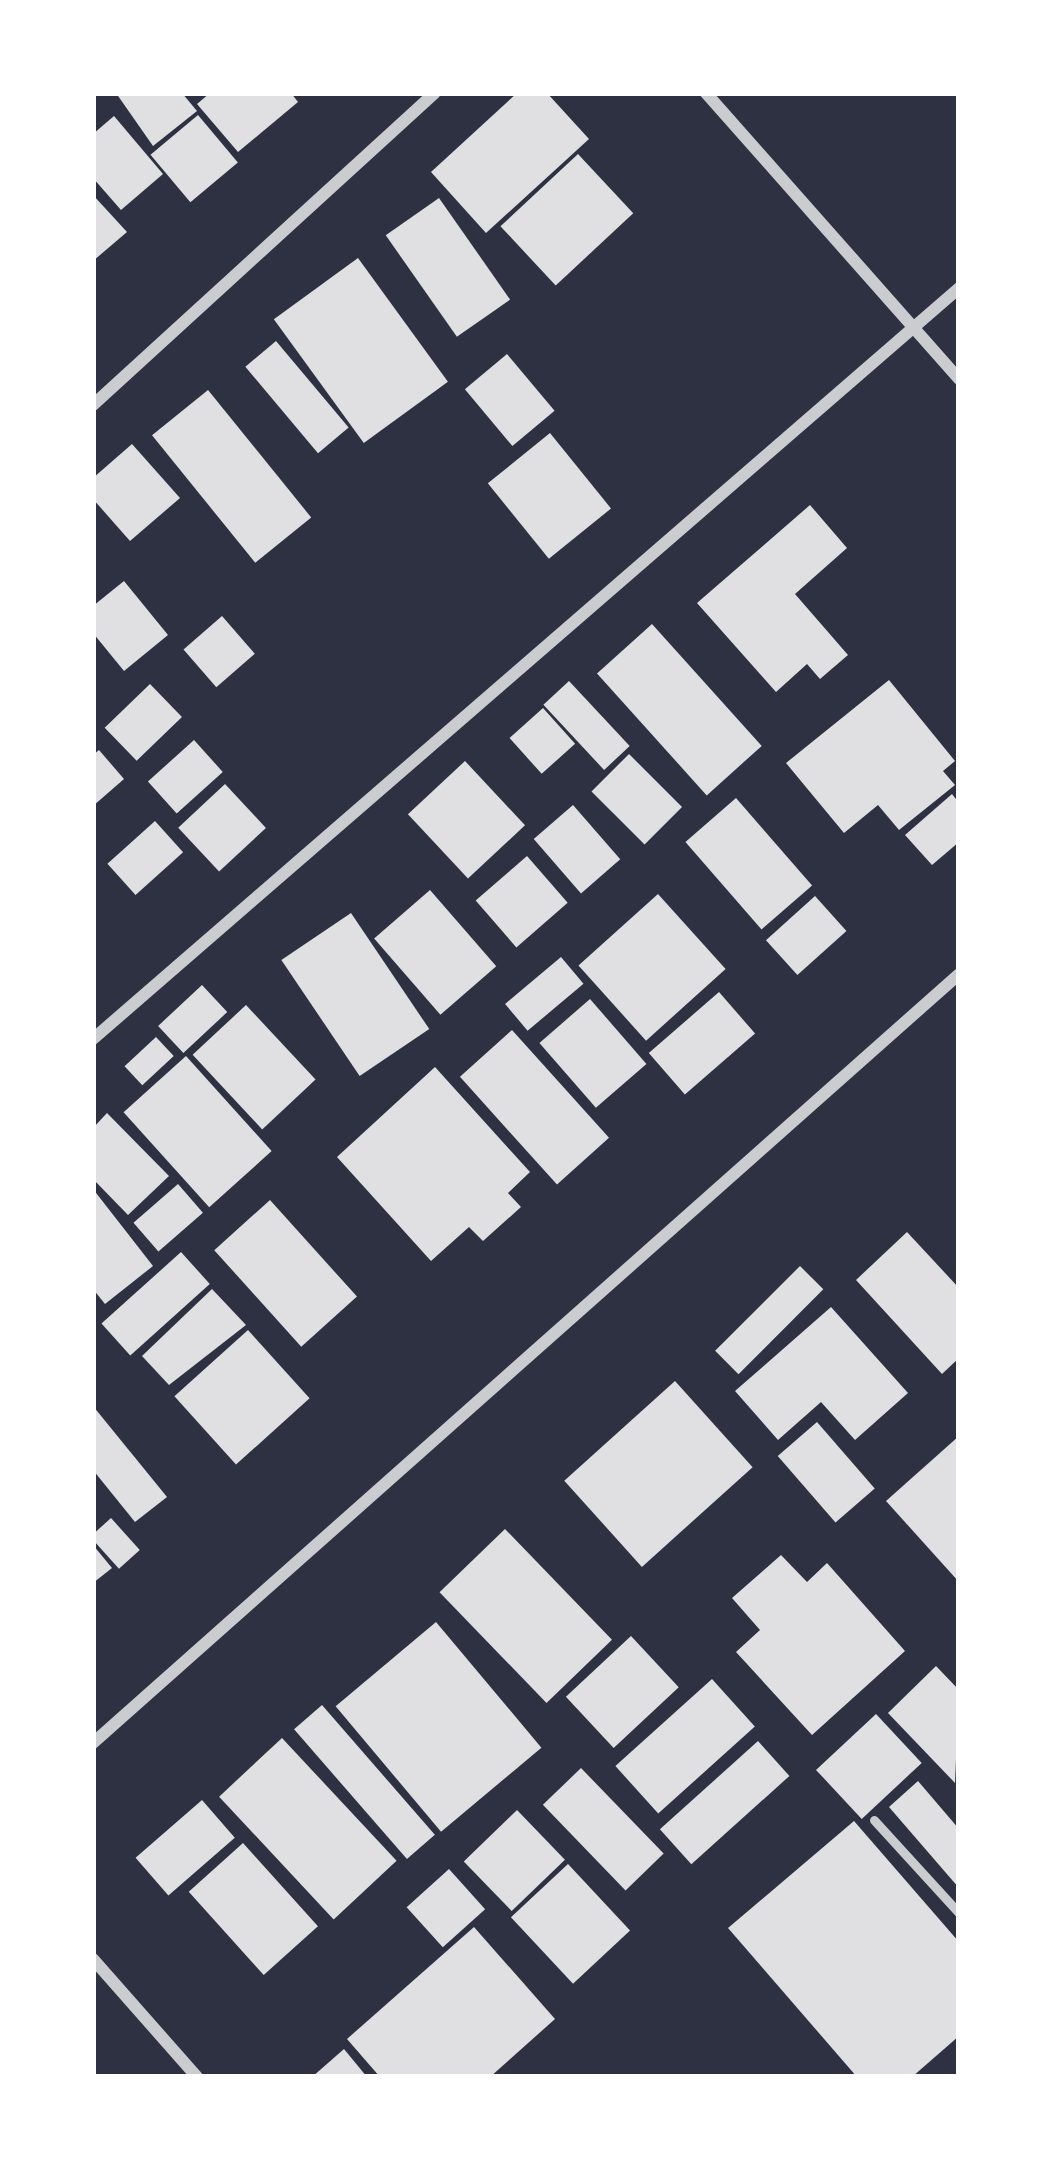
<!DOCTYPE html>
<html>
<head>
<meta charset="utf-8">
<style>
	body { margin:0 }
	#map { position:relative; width:1052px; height:2170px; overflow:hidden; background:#2d3142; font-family:Mulish,sans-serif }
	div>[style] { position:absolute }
	.building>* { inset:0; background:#e0e0e3; transform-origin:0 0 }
	.service>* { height:9px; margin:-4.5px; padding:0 4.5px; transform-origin:4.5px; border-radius:4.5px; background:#caccd0 }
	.minor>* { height:12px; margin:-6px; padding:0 6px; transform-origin:6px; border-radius:6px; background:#caccd0 }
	span { translate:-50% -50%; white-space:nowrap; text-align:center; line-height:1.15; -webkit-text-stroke:9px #fff; paint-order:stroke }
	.frame { position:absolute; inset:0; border:96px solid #fff; pointer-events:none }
</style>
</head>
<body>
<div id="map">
	<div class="building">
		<div style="clip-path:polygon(116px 93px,182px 93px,197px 111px,153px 146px)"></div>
		<div style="clip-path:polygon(210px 93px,291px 93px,298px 102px,238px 152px,197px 104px)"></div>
		<div style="clip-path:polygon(517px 93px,547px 93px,589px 139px,486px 233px,431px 172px)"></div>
		<div style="left:198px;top:115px;width:62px;height:62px;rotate:50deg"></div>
		<div style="clip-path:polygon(114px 116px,163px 174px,121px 210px,93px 178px,93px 134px)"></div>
		<div style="left:578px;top:154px;width:81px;height:106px;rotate:47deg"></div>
		<div style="clip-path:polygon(93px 195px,127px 232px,93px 261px)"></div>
		<div style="left:439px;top:198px;width:124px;height:65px;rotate:55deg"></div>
		<div style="left:358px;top:258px;width:153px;height:104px;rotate:54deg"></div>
		<div style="left:276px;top:341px;width:113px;height:40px;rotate:50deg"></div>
		<div style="left:507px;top:354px;width:74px;height:55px;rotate:50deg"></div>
		<div style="left:208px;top:390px;width:164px;height:72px;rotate:51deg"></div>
		<div style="left:550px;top:433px;width:97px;height:80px;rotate:51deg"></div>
		<div style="clip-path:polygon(132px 444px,180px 498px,130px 541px,93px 499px,93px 478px)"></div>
		<div style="clip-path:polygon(810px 505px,847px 548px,795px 594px,848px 655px,820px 679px,807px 664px,776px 692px,697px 603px)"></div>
		<div style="clip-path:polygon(124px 581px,168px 635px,124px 671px,93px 633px,93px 606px)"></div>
		<div style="left:222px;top:616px;width:50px;height:51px;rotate:49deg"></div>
		<div style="left:652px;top:624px;width:164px;height:74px;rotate:48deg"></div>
		<div style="clip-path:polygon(889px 680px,955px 761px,943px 771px,955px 785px,899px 830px,878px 805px,844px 833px,786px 763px)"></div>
		<div style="left:569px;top:681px;width:89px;height:35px;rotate:47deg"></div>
		<div style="left:150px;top:684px;width:46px;height:63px;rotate:46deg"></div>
		<div style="left:543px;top:708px;width:48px;height:45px;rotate:48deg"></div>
		<div style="left:194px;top:740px;width:43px;height:62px;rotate:48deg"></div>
		<div style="clip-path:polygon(99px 750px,124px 779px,93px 806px,93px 755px)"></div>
		<div style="left:629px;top:754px;width:75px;height:53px;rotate:45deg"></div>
		<div style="left:465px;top:761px;width:88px;height:78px;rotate:47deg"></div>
		<div style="left:225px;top:784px;width:60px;height:64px;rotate:47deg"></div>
		<div style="clip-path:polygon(952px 794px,959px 803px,959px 842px,932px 865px,905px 835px)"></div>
		<div style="left:736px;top:798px;width:116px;height:67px;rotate:49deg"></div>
		<div style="left:573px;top:805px;width:72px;height:52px;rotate:49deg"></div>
		<div style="left:155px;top:821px;width:42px;height:64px;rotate:48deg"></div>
		<div style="left:527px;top:856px;width:62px;height:68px;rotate:49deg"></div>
		<div style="left:430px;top:890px;width:101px;height:74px;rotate:49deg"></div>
		<div style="left:658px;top:894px;width:101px;height:107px;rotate:48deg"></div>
		<div style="left:815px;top:896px;width:47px;height:66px;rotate:48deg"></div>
		<div style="left:351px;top:913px;width:140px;height:84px;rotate:56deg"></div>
		<div style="left:561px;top:957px;width:35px;height:73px;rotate:50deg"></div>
		<div style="left:202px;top:985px;width:37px;height:60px;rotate:47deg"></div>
		<div style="left:719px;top:992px;width:55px;height:93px;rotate:49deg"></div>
		<div style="left:590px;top:999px;width:86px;height:67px;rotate:49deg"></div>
		<div style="left:246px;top:1005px;width:102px;height:73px;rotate:47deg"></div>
		<div style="left:512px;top:1030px;width:145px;height:70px;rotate:48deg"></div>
		<div style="left:156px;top:1037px;width:26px;height:43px;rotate:47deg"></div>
		<div style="left:186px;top:1056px;width:128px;height:84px;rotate:48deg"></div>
		<div style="clip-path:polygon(435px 1067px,530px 1172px,508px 1193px,521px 1207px,483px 1241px,469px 1227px,431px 1261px,337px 1157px)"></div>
		<div style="clip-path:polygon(107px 1113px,169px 1176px,128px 1215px,93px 1179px,93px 1128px)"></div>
		<div style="left:178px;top:1184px;width:38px;height:59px;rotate:49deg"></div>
		<div style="clip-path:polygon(93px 1189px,153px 1266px,105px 1304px,93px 1289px)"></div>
		<div style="left:270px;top:1200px;width:130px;height:75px;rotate:48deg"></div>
		<div style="clip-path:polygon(907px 1232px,959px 1288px,959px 1358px,942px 1374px,856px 1280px)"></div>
		<div style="left:181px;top:1252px;width:43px;height:107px;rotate:48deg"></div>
		<div style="left:800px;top:1266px;width:33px;height:120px;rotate:45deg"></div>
		<div style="clip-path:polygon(212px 1289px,246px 1325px,169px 1385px,142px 1356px)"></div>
		<div style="clip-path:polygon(831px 1307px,908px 1393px,855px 1440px,821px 1402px,778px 1440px,735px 1391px)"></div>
		<div style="left:248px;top:1330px;width:92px;height:99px;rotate:48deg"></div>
		<div style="left:675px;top:1381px;width:116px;height:149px;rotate:48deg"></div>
		<div style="clip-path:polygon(93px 1406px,167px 1497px,135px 1522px,93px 1470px)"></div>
		<div style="left:817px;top:1422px;width:88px;height:52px;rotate:49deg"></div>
		<div style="clip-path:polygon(959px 1436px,959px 1582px,886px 1501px)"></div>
		<div style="left:111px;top:1518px;width:43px;height:28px;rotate:48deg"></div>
		<div style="left:505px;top:1529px;width:154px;height:91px;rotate:46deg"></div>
		<div style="clip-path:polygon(93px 1545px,112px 1568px,93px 1583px)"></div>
		<div style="clip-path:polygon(781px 1555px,807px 1582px,827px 1563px,905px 1651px,812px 1735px,736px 1652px,760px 1630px,732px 1598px)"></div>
		<div style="left:436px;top:1622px;width:164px;height:131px;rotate:50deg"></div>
		<div style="left:631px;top:1636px;width:70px;height:89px;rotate:47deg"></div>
		<div style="clip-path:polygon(936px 1666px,959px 1690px,955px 1783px,888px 1713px)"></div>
		<div style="left:712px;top:1679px;width:64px;height:130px;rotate:48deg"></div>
		<div style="left:322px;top:1705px;width:172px;height:37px;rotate:49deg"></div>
		<div style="left:876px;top:1714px;width:67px;height:82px;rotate:47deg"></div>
		<div style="left:282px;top:1738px;width:168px;height:86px;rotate:47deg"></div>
		<div style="left:758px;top:1741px;width:47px;height:132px;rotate:48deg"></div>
		<div style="left:581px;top:1768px;width:119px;height:53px;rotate:46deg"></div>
		<div style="clip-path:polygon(918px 1781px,959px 1829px,959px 1888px,889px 1807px)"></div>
		<div style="left:202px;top:1800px;width:50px;height:88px;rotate:49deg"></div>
		<div style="left:517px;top:1810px;width:69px;height:74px;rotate:46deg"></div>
		<div style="clip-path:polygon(854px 1821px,959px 1942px,959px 2036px,912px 2077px,857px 2077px,728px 1928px)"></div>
		<div style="left:243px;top:1843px;width:112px;height:73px;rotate:48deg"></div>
		<div style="left:568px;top:1864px;width:91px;height:78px;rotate:47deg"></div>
		<div style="left:449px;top:1869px;width:54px;height:57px;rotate:48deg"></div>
		<div style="clip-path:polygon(474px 1927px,555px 2019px,490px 2077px,380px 2077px,347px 2039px)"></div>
		<div style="clip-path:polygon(344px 2049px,367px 2077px,312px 2077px)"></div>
	</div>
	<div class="service">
		<div style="left:874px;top:1820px;width:126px;rotate:47.6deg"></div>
	</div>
	<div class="minor">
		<div style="left:706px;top:93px;width:382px;rotate:48.5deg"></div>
		<div style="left:93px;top:405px;width:463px;rotate:-42.4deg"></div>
		<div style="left:93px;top:1039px;width:1146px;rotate:-40.93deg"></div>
		<div style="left:93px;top:1743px;width:1158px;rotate:-41.6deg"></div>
		<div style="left:93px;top:1959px;width:157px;rotate:48.6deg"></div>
	</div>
	<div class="frame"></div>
</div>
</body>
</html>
